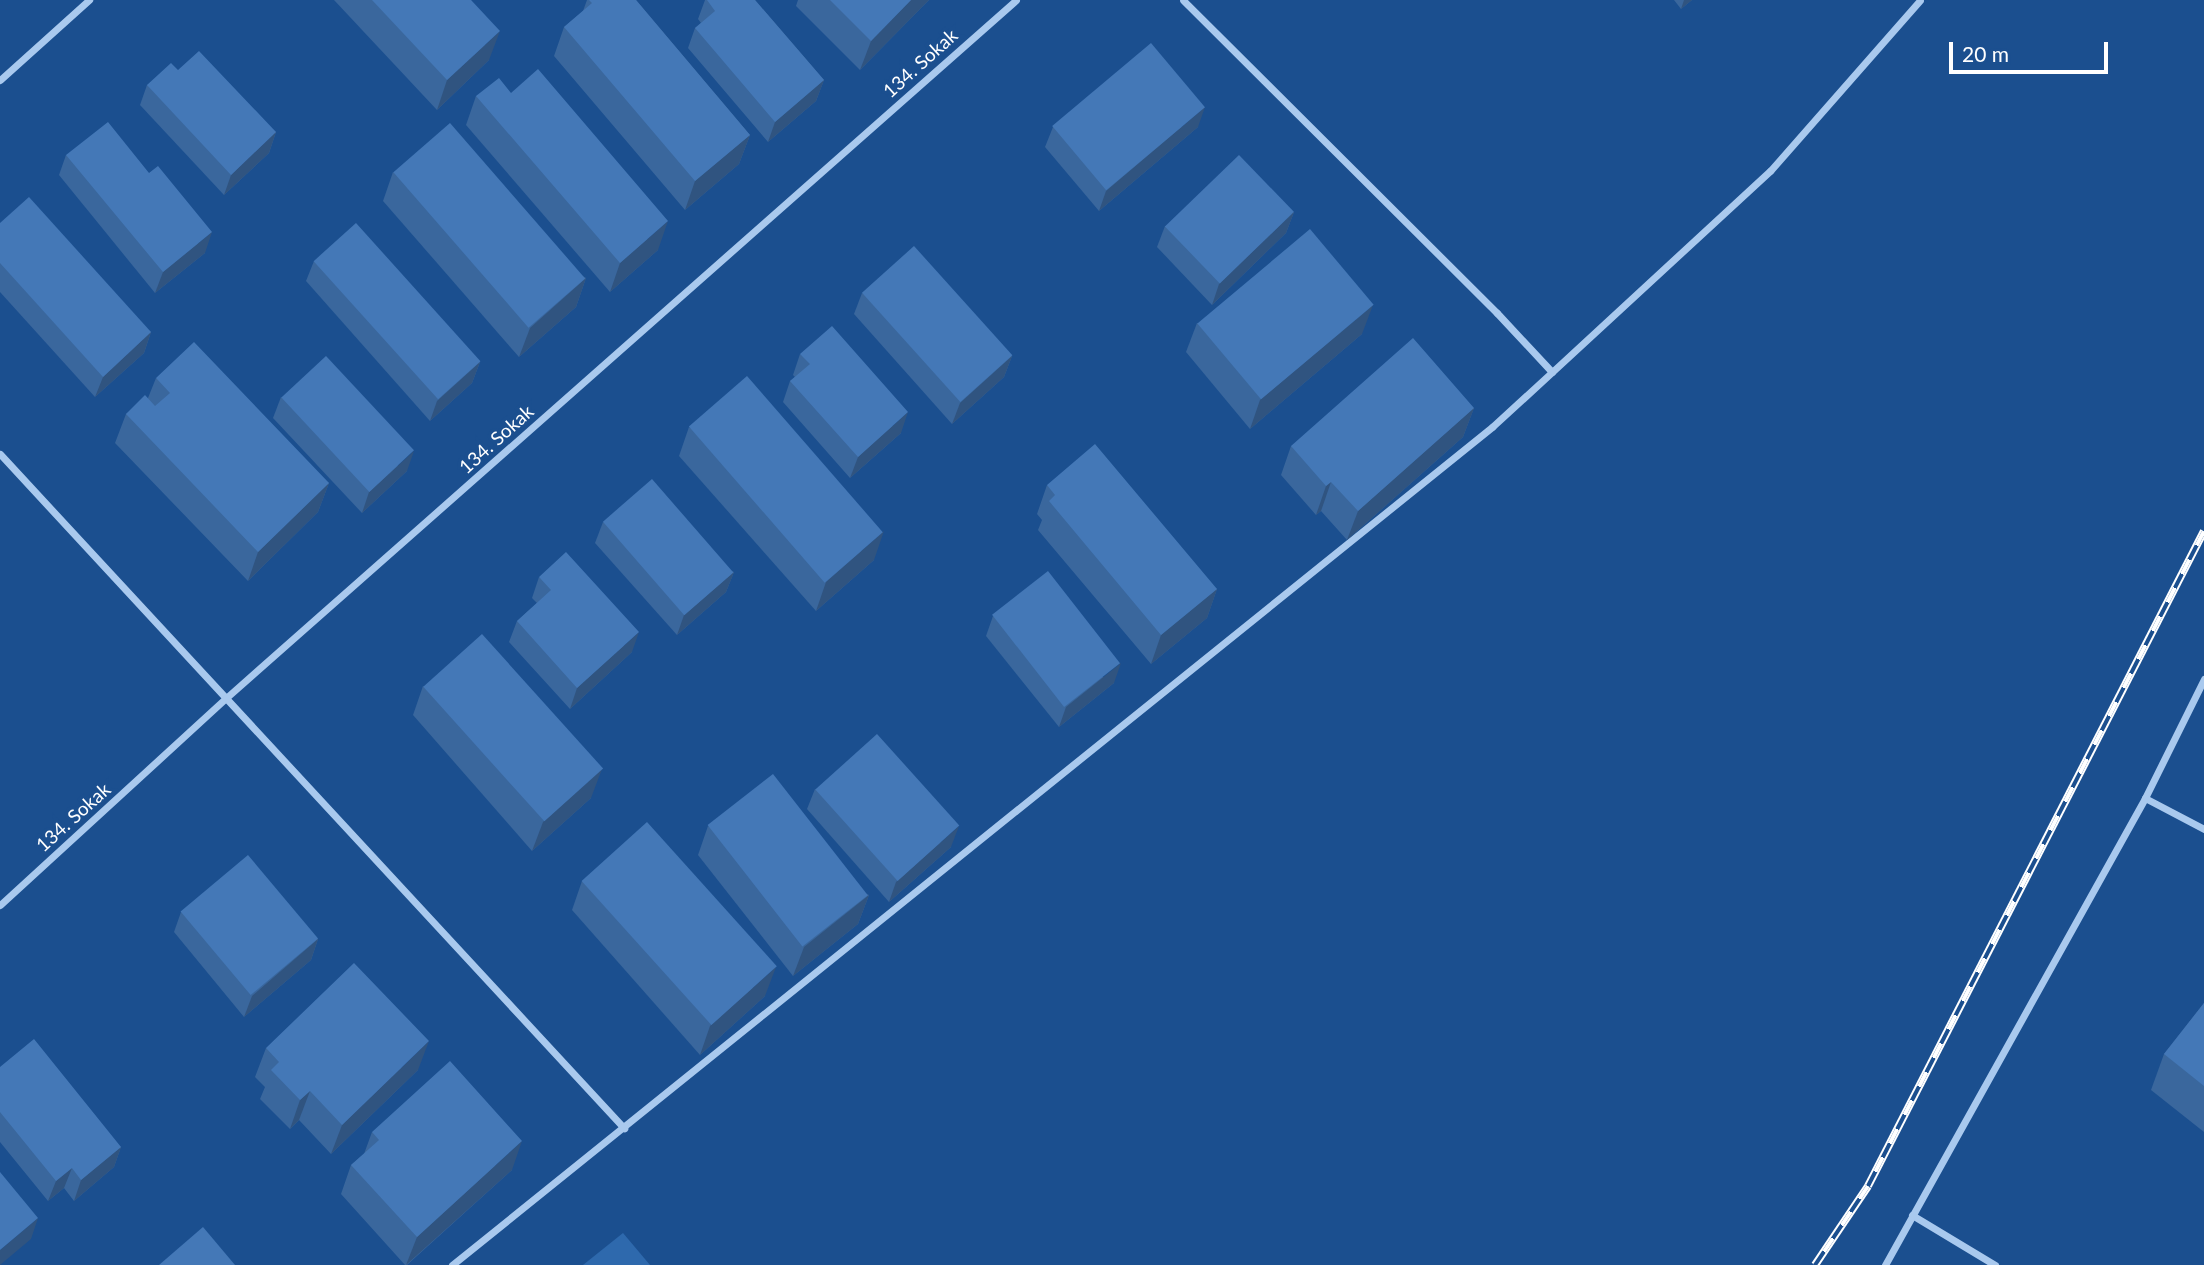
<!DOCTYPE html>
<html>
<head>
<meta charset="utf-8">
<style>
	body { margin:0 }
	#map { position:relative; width:2204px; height:1265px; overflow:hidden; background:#1b4f8f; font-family:Lato,sans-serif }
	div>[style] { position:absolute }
	.green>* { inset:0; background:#2e69ad }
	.street>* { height:7px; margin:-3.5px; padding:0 3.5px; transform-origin:3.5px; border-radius:3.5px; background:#a9c9ee }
	.rail>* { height:8px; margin-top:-4px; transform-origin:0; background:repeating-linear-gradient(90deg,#1b4f8f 0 16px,#fff 0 32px); box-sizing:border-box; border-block:2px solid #fff }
	.wall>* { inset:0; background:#3a679d }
	.shaded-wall>* { inset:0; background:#305480 }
	.building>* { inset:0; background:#4478b7; transform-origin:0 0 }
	span { translate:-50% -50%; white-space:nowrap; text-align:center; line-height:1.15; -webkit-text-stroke:7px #1b4f8f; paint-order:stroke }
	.street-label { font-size:19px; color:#fff }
	.scale { position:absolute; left:1949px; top:42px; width:159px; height:32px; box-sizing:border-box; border:4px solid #fff; border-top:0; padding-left:9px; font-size:21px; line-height:24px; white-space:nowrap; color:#fff; -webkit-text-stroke:5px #1b4f8f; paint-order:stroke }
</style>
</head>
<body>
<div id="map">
	<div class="green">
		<div style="clip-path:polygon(623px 1233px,650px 1265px,583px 1265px)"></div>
	</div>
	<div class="street">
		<div style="left:0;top:80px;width:120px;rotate:-42deg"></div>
		<div style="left:1552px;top:372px;width:297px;rotate:-42.7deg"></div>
		<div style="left:1770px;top:171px;width:227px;rotate:-48.7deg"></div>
		<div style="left:0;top:454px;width:919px;rotate:47.21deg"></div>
		<div style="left:2145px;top:798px;width:67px;rotate:27.7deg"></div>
		<div style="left:0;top:905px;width:306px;rotate:-42.5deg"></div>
		<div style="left:226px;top:698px;width:1054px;rotate:-41.46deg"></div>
		<div style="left:1912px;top:1215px;width:97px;rotate:31.1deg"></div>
		<div style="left:452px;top:1265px;width:1336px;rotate:-38.86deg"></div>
		<div style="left:1492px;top:427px;width:81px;rotate:-42.5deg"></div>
		<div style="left:1552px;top:372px;width:81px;rotate:-133deg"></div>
		<div style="left:1497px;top:313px;width:443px;rotate:-135.1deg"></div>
		<div style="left:1885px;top:1265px;width:534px;rotate:-60.89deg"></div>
		<div style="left:2145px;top:798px;width:133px;rotate:-63.6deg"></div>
	</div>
	<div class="rail">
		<div style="left:1815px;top:1265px;width:95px;rotate:-56.1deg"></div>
		<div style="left:1868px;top:1186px;width:736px;rotate:-62.84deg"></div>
	</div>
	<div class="wall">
		<div style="clip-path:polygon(334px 0,471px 0,489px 60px,437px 110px)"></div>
		<div style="clip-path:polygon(587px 0,636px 0,750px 135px,739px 164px,685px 210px,554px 56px,564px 27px,583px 11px)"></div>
		<div style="clip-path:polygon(705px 0,755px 0,824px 80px,816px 101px,768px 142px,688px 48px,695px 28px,701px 23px,698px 19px)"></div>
		<div style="clip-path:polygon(798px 0,929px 0,860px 70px,796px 6px)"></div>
		<div style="clip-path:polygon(1674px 0,1692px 0,1681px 9px)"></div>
		<div style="clip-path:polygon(178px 70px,276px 132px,269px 153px,224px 195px,140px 105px,147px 85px)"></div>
		<div style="clip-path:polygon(511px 93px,658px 250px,610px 292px,466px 125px,476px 96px)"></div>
		<div style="clip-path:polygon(1053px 127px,1198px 127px,1099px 211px,1045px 147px)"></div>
		<div style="clip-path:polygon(66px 155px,149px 173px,205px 253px,155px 293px,59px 175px)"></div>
		<div style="clip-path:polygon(393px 172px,586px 278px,576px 307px,519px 357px,383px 201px)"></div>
		<div style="clip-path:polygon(1294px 212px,1286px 233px,1212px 305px,1157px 247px,1165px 226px)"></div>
		<div style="clip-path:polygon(0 223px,151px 332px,144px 353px,95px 397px,0 292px)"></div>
		<div style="clip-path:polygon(314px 261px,480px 362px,472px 383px,430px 421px,306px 281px)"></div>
		<div style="clip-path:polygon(862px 293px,1012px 356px,1004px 377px,952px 424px,854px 314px)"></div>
		<div style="clip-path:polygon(1197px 323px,1362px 334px,1250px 429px,1186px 352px)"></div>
		<div style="clip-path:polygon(800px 354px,901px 433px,850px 478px,783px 402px,790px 381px,795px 377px,793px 375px)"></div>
		<div style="clip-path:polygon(156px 378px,329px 483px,318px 512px,248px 581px,115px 443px,126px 414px,148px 398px)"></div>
		<div style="clip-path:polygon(281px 397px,407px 471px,362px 513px,273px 418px)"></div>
		<div style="clip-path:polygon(1474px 408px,1463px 437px,1347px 540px,1321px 511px,1316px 515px,1281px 475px,1291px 446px)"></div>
		<div style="clip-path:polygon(689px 427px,874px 560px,816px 611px,679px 456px)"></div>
		<div style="clip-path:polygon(1047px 485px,1217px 589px,1207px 618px,1151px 664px,1038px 530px,1042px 520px,1037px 514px)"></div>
		<div style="clip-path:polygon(603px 522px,734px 572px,726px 592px,677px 635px,595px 543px)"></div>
		<div style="clip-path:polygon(539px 577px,632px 652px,570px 709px,509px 642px,517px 621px,537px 603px,532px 598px)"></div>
		<div style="clip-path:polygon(993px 616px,1114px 683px,1059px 727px,986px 636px)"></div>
		<div style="clip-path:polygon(423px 686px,591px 798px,532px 851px,413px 715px)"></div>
		<div style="clip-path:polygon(815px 789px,951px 847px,889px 902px,807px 809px)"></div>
		<div style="clip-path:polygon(708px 826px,869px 895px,858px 924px,793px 976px,698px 855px)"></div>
		<div style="clip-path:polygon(582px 881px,765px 996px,700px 1055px,572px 910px)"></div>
		<div style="clip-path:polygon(181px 912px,318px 939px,311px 960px,244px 1017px,174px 932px)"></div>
		<div style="clip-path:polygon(2204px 1003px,2204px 1132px,2151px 1090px,2164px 1054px)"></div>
		<div style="clip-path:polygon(266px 1048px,418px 1070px,331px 1154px,299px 1120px,290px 1129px,260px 1099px,265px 1087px,255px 1077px)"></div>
		<div style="clip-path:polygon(0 1067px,121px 1147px,114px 1167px,74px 1201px,64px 1188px,48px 1201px,0 1142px)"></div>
		<div style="clip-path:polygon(372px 1132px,512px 1170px,407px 1265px,405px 1265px,341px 1194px,351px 1165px,364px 1154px)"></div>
	</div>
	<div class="shaded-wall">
		<div style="clip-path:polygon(911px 0,929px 0,860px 70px,871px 41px)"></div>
		<div style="clip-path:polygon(1684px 0,1692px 0,1681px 9px)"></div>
		<div style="clip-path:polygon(500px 31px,489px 60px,437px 110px,447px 80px)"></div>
		<div style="clip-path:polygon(824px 80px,816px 101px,768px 142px,775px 122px)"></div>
		<div style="clip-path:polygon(1205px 107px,1198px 127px,1099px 211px,1106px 191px)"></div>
		<div style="clip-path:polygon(276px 132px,269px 153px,224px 195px,231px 175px)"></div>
		<div style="clip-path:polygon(750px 135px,739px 164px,685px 210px,695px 181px)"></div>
		<div style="clip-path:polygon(1294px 212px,1286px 233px,1212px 305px,1219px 284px)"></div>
		<div style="clip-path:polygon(668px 221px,658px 250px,610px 292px,620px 263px)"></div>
		<div style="clip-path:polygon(212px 232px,205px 253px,155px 293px,163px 272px)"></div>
		<div style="clip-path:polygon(586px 278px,576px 307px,519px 357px,530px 328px)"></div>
		<div style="clip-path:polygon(1373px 305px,1362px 334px,1250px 429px,1260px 400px)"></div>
		<div style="clip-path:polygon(151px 332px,144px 353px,95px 397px,103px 377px)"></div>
		<div style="clip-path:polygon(1012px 356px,1004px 377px,952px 424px,960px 403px)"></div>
		<div style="clip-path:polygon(480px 362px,472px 383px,430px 421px,437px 401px)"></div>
		<div style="clip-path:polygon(1474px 408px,1463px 437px,1347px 540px,1358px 511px)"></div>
		<div style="clip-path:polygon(908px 412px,901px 433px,850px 478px,858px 457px)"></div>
		<div style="clip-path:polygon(414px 451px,407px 471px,362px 513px,369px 492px)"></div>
		<div style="clip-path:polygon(1331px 482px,1321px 511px,1316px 515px,1326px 486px)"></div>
		<div style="clip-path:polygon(329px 483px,318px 512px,248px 581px,258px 552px)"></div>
		<div style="clip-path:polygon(884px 531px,874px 560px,816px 611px,826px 582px)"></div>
		<div style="clip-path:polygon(734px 572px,726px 592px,677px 635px,684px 615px)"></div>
		<div style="clip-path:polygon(1217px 589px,1207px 618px,1151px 664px,1161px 635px)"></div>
		<div style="clip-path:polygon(639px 632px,632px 652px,570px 709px,577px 688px)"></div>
		<div style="clip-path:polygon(1121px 663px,1114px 683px,1059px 727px,1066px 707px)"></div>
		<div style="clip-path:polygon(602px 769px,591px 798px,532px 851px,543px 822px)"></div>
		<div style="clip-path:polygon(959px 826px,951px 847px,889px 902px,896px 882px)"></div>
		<div style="clip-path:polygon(869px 895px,858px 924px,793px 976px,804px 947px)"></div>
		<div style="clip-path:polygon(318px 939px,311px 960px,244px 1017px,252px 996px)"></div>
		<div style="clip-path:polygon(776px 967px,765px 996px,700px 1055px,710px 1026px)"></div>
		<div style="clip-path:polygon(429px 1041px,418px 1070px,331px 1154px,342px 1125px)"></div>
		<div style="clip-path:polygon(310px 1091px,299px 1120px,290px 1129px,300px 1100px)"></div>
		<div style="clip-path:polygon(522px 1141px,512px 1170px,406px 1265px,417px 1237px)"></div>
		<div style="clip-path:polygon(121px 1147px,114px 1167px,74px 1201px,81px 1180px)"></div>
		<div style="clip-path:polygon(72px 1168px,64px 1188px,48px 1201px,56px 1181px)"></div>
		<div style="clip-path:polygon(38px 1218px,31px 1239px,0 1265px,0 1250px)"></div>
	</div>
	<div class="building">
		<div style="clip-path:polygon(372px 0,471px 0,500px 31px,447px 80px)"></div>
		<div style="clip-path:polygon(589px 0,636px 0,750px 135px,695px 181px,564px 27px,592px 3px)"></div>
		<div style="clip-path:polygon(707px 0,755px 0,824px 80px,775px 122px,695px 28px,715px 11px)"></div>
		<div style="clip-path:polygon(830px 0,911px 0,871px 41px)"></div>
		<div style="left:1151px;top:43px;width:84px;height:129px;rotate:50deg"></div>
		<div style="clip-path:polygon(199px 51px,276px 132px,231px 175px,147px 85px,171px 63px,178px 70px)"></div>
		<div style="clip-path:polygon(538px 69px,668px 221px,620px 263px,476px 96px,499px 78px,511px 93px)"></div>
		<div style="clip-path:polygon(108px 122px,149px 173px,158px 166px,212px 232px,163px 272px,66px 155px)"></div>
		<div style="left:450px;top:123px;width:206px;height:75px;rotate:49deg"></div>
		<div style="left:1239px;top:155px;width:79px;height:103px;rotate:46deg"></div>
		<div style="clip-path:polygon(29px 197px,151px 332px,103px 377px,0 263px,0 223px)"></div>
		<div style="left:356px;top:223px;width:186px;height:57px;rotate:48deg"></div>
		<div style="left:1310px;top:229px;width:99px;height:147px;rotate:50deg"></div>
		<div style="left:914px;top:246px;width:147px;height:70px;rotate:48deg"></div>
		<div style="clip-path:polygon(832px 326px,908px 412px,858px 457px,790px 381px,810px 364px,800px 354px)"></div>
		<div style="clip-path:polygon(1413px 338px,1474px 408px,1358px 511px,1331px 482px,1326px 486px,1291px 446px)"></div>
		<div style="clip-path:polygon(194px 342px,329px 483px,258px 552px,126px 414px,145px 395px,155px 406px,170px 393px,156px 378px)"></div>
		<div style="left:326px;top:356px;width:129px;height:61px;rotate:47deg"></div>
		<div style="left:747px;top:376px;width:207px;height:77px;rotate:49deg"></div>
		<div style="clip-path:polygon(1095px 444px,1217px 589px,1161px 635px,1049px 501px,1055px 495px,1047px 485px)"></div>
		<div style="left:652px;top:479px;width:124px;height:65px;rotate:49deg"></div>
		<div style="clip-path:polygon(566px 552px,639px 632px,577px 688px,517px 621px,551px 590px,539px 577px)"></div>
		<div style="left:1048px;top:571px;width:117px;height:71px;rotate:52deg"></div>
		<div style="left:482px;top:634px;width:181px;height:79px;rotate:48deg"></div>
		<div style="left:877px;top:734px;width:123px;height:83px;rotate:48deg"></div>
		<div style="left:773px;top:774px;width:154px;height:83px;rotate:52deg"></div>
		<div style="left:647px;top:822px;width:194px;height:88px;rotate:48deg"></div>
		<div style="left:248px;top:855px;width:109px;height:88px;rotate:50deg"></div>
		<div style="clip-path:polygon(354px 963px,429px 1041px,342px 1125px,310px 1091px,300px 1100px,271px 1070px,279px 1062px,266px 1048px)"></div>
		<div style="clip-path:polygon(2204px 1003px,2204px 1086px,2164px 1054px)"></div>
		<div style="clip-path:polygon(34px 1039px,121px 1147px,81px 1180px,72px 1168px,56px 1181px,0 1112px,0 1067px)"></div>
		<div style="clip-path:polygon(450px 1061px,522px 1141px,417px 1237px,351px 1165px,379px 1140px,372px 1132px)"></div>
		<div style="clip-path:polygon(0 1172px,38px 1218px,0 1250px)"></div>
		<div style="clip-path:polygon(203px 1227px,235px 1265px,159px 1265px)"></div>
	</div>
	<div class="street-label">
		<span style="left:920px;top:63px;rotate:-42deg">134. Sokak</span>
		<span style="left:496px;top:439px;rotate:-42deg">134. Sokak</span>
		<span style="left:73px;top:817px;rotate:-42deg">134. Sokak</span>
	</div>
	<div class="scale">20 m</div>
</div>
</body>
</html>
